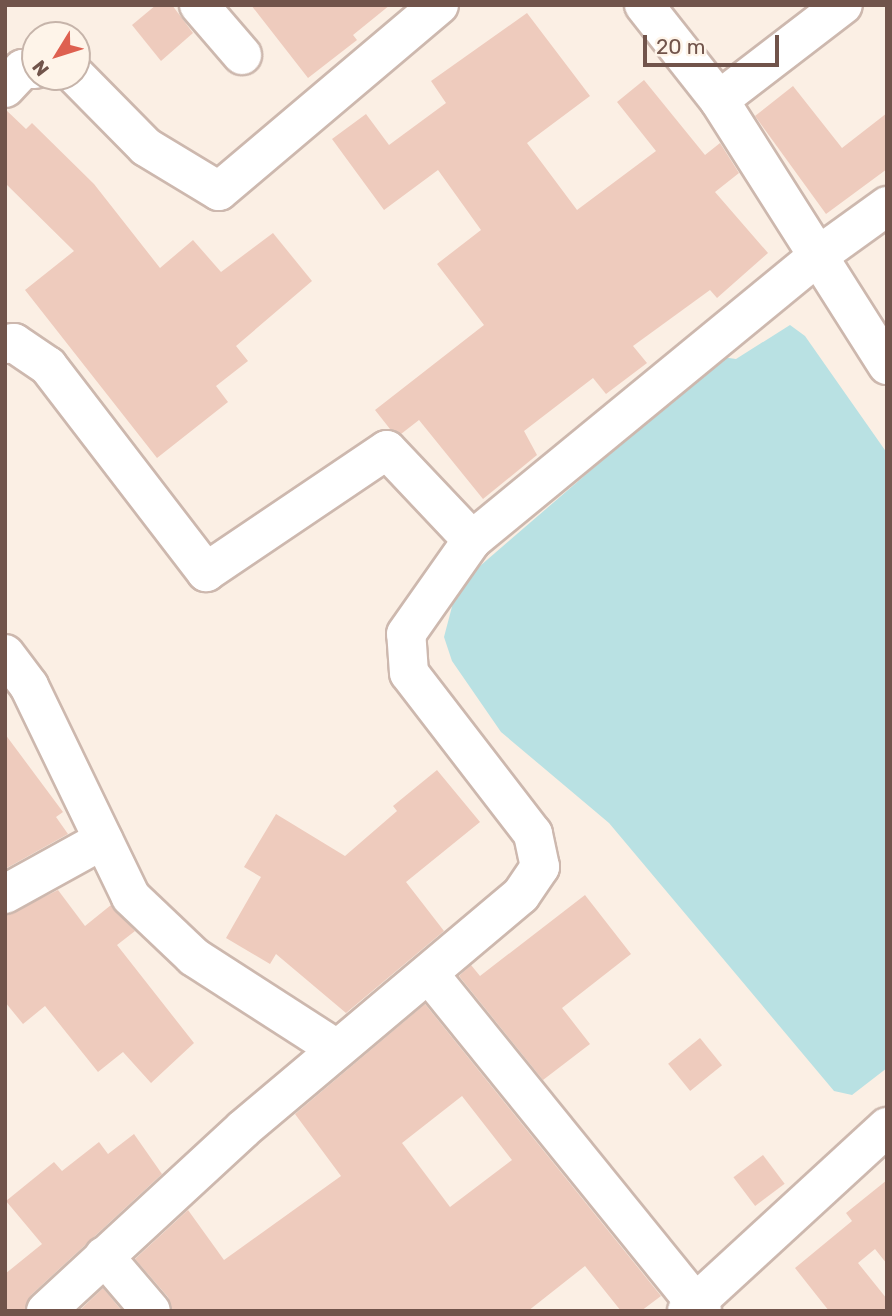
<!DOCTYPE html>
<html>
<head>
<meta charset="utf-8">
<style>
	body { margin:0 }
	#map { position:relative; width:892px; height:1316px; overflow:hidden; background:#fbefe4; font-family:Rubik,sans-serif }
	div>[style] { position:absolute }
	.water>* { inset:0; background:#b9e1e3 }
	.building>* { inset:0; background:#eecbbd; transform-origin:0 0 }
	.roads { filter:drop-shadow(2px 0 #cdb8ae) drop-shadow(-2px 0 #cdb8ae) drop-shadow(0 2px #cdb8ae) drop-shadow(0 -2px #cdb8ae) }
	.minor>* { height:38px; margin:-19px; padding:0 19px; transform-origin:19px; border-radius:19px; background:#fff }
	span { translate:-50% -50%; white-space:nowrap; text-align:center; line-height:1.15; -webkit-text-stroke:5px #fef4e9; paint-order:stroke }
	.frame { position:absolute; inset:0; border:7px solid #71544b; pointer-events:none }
	.north { position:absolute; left:21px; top:21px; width:70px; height:70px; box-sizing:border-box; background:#fef4e9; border:2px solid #c6b4aa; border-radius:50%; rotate:232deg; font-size:19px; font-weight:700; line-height:28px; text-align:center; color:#71544b }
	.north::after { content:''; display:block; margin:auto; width:24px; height:32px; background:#de6050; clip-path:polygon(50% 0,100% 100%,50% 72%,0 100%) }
	.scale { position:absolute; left:643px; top:35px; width:136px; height:32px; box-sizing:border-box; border:4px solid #71544b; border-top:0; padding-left:9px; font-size:21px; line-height:24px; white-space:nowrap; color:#71544b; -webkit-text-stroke:5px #fef4e9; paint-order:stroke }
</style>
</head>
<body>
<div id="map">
	<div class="water">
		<div style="clip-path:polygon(790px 325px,805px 336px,887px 453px,887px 1068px,852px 1095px,834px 1091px,609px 823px,501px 732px,452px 661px,444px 637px,454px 599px,473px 572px,722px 357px,736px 359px)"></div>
	</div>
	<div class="building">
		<div style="clip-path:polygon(156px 5px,172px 5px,193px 33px,161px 61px,132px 25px)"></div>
		<div style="clip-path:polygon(251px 5px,390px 5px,353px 35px,357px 40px,308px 78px)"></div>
		<div style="clip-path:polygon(527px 13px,590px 96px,527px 143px,577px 210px,656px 151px,617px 102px,644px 80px,705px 155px,720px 143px,739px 173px,715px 192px,768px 253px,717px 298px,710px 290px,633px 346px,647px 363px,606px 394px,593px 378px,524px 431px,537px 455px,483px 499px,419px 420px,401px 434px,390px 429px,375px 410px,484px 325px,437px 264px,481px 230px,438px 170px,384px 210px,332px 139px,366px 114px,389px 145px,446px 103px,431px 81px)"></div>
		<div style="clip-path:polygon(793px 86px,842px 148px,887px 113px,887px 169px,826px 214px,755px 116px)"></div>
		<div style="clip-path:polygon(5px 109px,26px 129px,32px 123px,94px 184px,160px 268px,193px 240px,221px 272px,273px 233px,312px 281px,236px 346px,248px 361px,216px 386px,228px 402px,157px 458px,25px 290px,74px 251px,5px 183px)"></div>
		<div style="clip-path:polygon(5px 734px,63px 812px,56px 817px,68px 834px,5px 869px)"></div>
		<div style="clip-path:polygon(437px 770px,480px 822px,406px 882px,444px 931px,346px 1013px,276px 954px,270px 964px,226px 938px,261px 877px,244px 867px,276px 814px,345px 856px,397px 811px,393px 806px)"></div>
		<div style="clip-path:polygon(58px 890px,85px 926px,111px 905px,135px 931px,117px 945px,194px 1043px,151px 1083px,123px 1052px,98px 1072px,45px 1006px,23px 1024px,5px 1002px,5px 916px)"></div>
		<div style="clip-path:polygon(585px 895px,631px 954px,562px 1008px,590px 1044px,543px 1080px,459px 976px,471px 965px,480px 976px)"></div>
		<div style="clip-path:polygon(evenodd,425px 1004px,661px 1296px,641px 1311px,621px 1311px,585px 1266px,528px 1311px,172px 1311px,168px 1297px,135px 1259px,188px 1210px,224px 1260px,341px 1176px,295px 1114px,425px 1004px,462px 1096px,512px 1160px,450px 1207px,402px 1143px,462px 1096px)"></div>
		<div style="left:700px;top:1038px;width:35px;height:41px;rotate:51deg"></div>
		<div style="clip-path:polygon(134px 1134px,162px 1174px,31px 1295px,25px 1311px,5px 1311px,5px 1274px,42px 1244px,6px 1201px,54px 1162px,62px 1171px,99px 1142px,108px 1154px)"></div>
		<div style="left:763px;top:1155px;width:36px;height:37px;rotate:53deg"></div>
		<div style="clip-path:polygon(887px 1180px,887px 1264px,875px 1249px,858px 1263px,887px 1299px,887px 1311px,829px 1311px,795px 1268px,852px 1221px,846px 1213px)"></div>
		<div style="clip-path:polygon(103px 1288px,122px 1311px,79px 1311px)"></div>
	</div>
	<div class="roads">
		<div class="minor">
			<div style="left:199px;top:5px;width:66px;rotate:49.3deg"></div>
			<div style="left:644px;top:5px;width:121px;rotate:51.7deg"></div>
			<div style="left:719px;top:100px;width:314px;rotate:57.6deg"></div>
			<div style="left:77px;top:77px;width:98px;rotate:45.4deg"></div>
			<div style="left:146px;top:147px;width:85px;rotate:31.1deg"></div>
			<div style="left:219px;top:191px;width:288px;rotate:-40.2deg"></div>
			<div style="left:5px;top:88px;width:26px;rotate:-47deg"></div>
			<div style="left:23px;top:69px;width:12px"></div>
			<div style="left:719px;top:100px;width:156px;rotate:-37.5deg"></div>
			<div style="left:5px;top:344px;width:9px;rotate:-6deg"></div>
			<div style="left:14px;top:343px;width:41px;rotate:34.1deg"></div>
			<div style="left:48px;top:366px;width:260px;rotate:52.5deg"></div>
			<div style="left:206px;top:572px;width:218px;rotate:-34deg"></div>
			<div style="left:387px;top:450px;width:124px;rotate:46.6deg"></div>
			<div style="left:5px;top:654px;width:40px;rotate:53deg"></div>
			<div style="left:29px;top:686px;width:234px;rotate:64.2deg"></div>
			<div style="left:131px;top:897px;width:87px;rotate:43.6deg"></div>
			<div style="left:194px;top:957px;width:170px;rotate:32.8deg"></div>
			<div style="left:5px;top:894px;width:112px;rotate:-28.9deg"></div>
			<div style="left:429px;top:974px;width:434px;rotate:51deg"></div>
			<div style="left:104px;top:1256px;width:72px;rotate:49.5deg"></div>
			<div style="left:46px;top:1311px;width:268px;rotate:-42.7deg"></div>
			<div style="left:243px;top:1129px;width:363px;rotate:-40.1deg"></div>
			<div style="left:521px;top:895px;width:34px;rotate:-56deg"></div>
			<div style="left:540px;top:867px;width:34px;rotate:-102deg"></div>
			<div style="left:533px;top:834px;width:203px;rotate:-127.6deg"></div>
			<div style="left:409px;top:673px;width:39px;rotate:-94deg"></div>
			<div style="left:406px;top:634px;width:115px;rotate:-54.9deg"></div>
			<div style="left:472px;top:540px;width:444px;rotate:-39.4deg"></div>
			<div style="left:815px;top:258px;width:89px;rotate:-35.8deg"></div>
			<div style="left:687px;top:1311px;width:272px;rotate:-42.6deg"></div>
		</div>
	</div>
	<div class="frame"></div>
	<div class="north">N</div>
	<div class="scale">20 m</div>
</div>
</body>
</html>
